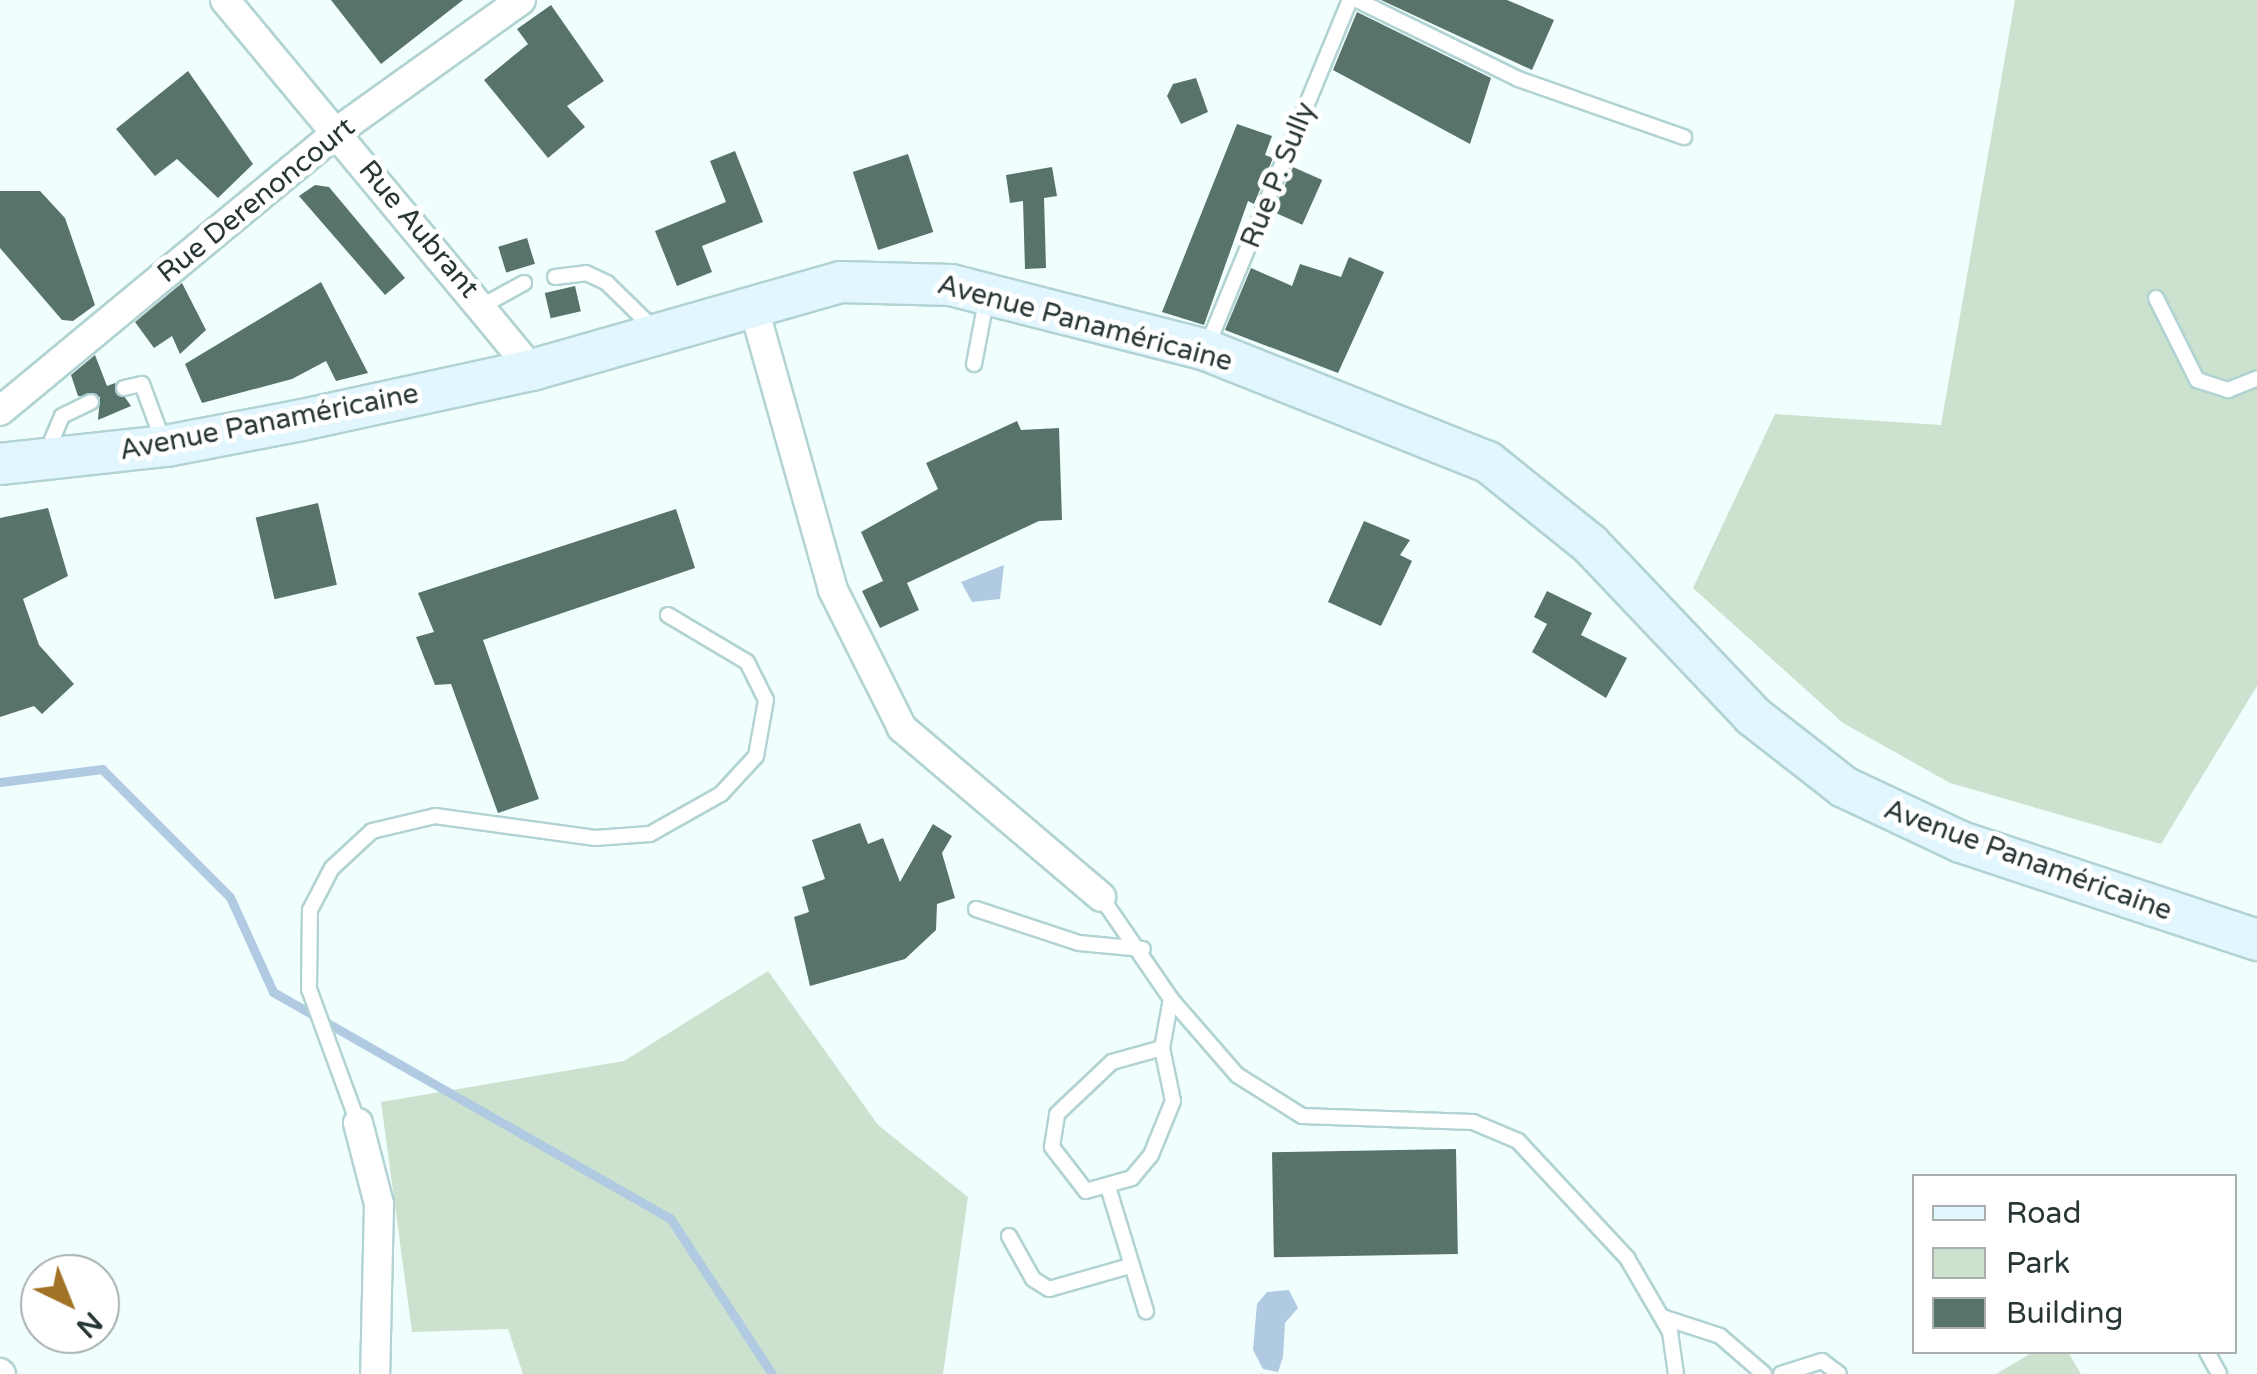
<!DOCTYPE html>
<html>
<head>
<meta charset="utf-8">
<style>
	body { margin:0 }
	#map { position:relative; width:2257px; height:1374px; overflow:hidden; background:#f1fefe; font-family:"Varela Round",sans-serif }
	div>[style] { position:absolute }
	.green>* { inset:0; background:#cce2ce }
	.water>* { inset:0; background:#b0cae2 }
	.stream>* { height:9px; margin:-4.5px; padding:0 4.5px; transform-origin:4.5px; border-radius:4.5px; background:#b0cae2 }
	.building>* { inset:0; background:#58736a; transform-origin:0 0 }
	.roads { filter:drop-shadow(2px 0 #b2d3d3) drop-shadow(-2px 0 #b2d3d3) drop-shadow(0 2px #b2d3d3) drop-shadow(0 -2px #b2d3d3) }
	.service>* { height:14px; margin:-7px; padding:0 7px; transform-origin:7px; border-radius:7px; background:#fff }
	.minor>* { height:28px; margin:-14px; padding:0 14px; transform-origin:14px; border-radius:14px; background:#fff }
	.secondary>* { height:40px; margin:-20px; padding:0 20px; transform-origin:20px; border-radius:20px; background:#e1f6fe }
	span { translate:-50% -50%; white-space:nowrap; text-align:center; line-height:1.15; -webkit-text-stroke:10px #fff; paint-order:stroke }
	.street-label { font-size:28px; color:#293636 }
	.legend { position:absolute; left:1912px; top:1174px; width:325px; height:180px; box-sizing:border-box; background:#fff; border:2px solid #a9afaf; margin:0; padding:12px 18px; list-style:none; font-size:30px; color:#293636 }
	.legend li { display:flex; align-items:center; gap:20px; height:50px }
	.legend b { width:50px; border:2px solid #a9afaf }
	.north { position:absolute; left:20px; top:1254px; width:100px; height:100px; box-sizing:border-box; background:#fff; border:2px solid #a9afaf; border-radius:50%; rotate:137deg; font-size:28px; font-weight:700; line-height:40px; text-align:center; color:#293636 }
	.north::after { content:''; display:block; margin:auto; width:35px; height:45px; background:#a27226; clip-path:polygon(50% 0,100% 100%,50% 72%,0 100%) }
</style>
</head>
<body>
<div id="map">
	<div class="green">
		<div style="clip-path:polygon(2015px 0,2257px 0,2257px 686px,2161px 844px,1950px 783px,1843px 723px,1693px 588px,1775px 414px,1941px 425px)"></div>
		<div style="clip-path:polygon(768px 971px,878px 1125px,968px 1197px,943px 1374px,523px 1374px,508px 1329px,412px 1332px,381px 1102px,624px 1061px)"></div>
		<div style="clip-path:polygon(2033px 1352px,2068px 1352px,2081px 1374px,1996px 1374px)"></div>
	</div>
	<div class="water">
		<div style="clip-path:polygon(1004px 565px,1000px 599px,972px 602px,961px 582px)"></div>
		<div style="clip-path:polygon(1289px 1290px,1298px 1308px,1285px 1323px,1283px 1357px,1278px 1372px,1263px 1369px,1253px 1350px,1257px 1304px,1267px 1292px)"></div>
	</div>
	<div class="stream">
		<div style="left:0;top:782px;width:103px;rotate:-7.3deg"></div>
		<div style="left:102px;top:769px;width:181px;rotate:45deg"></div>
		<div style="left:230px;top:897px;width:104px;rotate:65.6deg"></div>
		<div style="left:273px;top:992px;width:457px;rotate:29.7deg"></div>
		<div style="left:670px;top:1218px;width:186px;rotate:56.8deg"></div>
	</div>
	<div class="building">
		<div style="clip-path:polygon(331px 0,463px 0,381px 64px)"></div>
		<div style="clip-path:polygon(1381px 0,1507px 0,1554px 20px,1532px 70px)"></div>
		<div style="clip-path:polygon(551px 5px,604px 81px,567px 106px,585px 127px,548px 158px,484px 80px,528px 44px,517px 29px)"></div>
		<div style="clip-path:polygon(1357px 12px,1491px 78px,1470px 144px,1333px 70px)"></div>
		<div style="clip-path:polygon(188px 71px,253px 164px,218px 198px,177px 159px,155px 176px,116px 129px)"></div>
		<div style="clip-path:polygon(1196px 78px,1208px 112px,1181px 124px,1167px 96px,1173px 84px)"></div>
		<div style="clip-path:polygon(1237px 124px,1272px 136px,1265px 155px,1273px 158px,1254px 204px,1248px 201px,1204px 325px,1162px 312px)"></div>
		<div style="clip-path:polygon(735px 151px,763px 222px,702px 246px,712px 272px,677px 286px,655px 231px,726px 202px,710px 161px)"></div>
		<div style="left:908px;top:154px;width:82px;height:58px;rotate:72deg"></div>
		<div style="clip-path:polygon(1052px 167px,1057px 196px,1044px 198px,1046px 268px,1025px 269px,1023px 201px,1010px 203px,1006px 175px)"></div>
		<div style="left:1293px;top:167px;width:32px;height:49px;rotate:24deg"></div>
		<div style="clip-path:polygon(315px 185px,329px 187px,405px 278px,385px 295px,299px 196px)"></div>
		<div style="clip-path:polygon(0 191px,40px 191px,65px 218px,95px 305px,73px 321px,62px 320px,0 248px)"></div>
		<div style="left:527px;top:238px;width:27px;height:30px;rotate:73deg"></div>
		<div style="clip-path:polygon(1349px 257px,1384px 272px,1338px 373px,1225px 330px,1251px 268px,1292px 286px,1300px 264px,1341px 277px)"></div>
		<div style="clip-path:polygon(321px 282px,368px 373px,336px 381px,326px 361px,292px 379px,202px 403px,185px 364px)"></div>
		<div style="clip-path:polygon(182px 283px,206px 330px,180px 354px,172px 336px,154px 348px,135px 322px)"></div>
		<div style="left:575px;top:286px;width:26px;height:31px;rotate:77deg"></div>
		<div style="clip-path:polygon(95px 355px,107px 386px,115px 383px,131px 406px,98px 420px,100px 397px,78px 396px,71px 375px)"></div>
		<div style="clip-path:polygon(1017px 421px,1021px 430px,1059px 428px,1062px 520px,1039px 521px,907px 583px,919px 610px,880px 628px,862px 591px,883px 581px,861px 532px,938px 489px,926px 463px)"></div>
		<div style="left:318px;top:503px;width:84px;height:64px;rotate:77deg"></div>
		<div style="clip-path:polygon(48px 508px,68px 576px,23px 599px,39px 645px,74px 684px,42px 714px,34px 706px,0 717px,0 518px)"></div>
		<div style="clip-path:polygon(676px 509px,695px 568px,483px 640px,539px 799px,498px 813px,451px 684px,435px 685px,416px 637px,434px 632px,418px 593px)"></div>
		<div style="clip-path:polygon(1364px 521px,1410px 540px,1400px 555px,1412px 561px,1381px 626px,1328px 602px)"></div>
		<div style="clip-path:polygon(1547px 591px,1592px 613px,1581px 635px,1627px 658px,1606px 698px,1532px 652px,1547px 624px,1534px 617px)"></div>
		<div style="clip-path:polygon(860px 823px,868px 844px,883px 838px,900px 882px,933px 824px,952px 836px,942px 853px,955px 898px,937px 904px,936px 930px,905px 959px,810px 986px,794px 917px,809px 912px,802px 887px,825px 879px,812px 840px)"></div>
		<div style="left:1456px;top:1149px;width:105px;height:184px;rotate:89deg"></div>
	</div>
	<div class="roads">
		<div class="service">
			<div style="left:1357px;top:0;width:179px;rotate:26.1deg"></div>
			<div style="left:1518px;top:79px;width:176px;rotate:19.3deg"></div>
			<div style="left:555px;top:277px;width:31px;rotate:-7deg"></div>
			<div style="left:586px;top:273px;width:23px;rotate:25deg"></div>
			<div style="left:607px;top:283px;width:69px;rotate:44.4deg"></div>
			<div style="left:2156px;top:298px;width:92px;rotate:63.4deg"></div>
			<div style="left:2197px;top:380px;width:33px;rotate:18deg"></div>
			<div style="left:2228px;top:390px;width:31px;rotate:-22deg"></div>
			<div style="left:482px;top:306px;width:48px;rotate:-28.7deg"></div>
			<div style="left:1206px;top:349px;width:378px;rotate:-67.6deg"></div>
			<div style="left:974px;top:364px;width:69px;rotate:-79.2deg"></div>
			<div style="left:124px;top:388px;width:18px;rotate:-13deg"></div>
			<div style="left:142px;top:384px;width:61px;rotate:69.8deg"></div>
			<div style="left:46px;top:454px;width:41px;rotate:-67.2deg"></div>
			<div style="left:62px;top:416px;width:32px;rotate:-26deg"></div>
			<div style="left:1101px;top:897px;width:124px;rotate:55.5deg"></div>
			<div style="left:1171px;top:999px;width:101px;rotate:49deg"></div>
			<div style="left:1237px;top:1075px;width:77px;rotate:32.2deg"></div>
			<div style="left:1302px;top:1116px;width:171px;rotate:2deg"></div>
			<div style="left:1473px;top:1122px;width:49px;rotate:22.9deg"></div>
			<div style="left:1518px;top:1141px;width:160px;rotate:47deg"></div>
			<div style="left:1627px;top:1258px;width:86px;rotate:59.8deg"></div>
			<div style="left:1670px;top:1332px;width:42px;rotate:81.9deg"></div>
			<div style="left:976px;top:909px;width:108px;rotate:18.3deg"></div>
			<div style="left:1079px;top:943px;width:64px;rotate:5.4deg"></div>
			<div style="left:1162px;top:1048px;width:54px;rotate:78.3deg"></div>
			<div style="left:1173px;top:1101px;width:58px;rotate:112.2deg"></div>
			<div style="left:1151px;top:1155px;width:30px;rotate:130deg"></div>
			<div style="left:1132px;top:1178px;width:48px;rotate:164.2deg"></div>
			<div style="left:1086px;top:1191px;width:56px;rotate:-127.7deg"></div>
			<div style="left:1052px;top:1147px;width:33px;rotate:-81deg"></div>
			<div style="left:1057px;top:1114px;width:76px;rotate:-43.4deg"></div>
			<div style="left:1112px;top:1062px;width:52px;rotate:-15.6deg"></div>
			<div style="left:1162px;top:1048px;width:50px;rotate:-79.6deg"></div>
			<div style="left:358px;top:1123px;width:143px;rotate:-110.1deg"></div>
			<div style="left:309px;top:989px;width:79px;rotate:-89.3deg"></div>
			<div style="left:310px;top:910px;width:47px;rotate:-62.4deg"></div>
			<div style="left:332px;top:868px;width:54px;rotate:-42.8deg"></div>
			<div style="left:372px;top:831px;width:65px;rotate:-13.4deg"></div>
			<div style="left:435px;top:816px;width:162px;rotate:7.8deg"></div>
			<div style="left:595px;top:838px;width:55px;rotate:-4.2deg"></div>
			<div style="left:650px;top:834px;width:81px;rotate:-29.4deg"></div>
			<div style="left:721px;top:794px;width:52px;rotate:-47.4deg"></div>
			<div style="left:756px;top:756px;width:57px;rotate:-79.9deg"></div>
			<div style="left:766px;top:700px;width:42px;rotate:-116.6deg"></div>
			<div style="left:747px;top:662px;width:92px;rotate:-149.3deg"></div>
			<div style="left:1108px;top:1187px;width:130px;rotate:73deg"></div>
			<div style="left:1009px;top:1236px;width:49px;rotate:60.8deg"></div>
			<div style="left:1033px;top:1279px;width:19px;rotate:32deg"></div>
			<div style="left:1049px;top:1289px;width:84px;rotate:-15.9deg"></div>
			<div style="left:1662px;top:1317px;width:61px;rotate:18.1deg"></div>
			<div style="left:1720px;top:1336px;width:58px;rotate:40.8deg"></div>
			<div style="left:2207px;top:1352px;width:25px;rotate:61deg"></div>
			<div style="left:1781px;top:1374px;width:43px;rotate:-17.6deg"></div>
			<div style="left:1822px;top:1361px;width:21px;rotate:37deg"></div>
		</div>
		<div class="minor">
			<div style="left:225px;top:0;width:481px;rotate:50.3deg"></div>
			<div style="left:753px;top:305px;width:296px;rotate:74.3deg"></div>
			<div style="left:833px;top:590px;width:154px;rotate:63.4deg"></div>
			<div style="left:902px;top:728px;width:261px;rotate:40.3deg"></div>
			<div style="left:0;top:411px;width:439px;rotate:-39.6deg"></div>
			<div style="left:338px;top:131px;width:225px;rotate:-35.6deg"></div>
			<div style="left:358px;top:1123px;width:84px;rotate:75.5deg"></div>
			<div style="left:379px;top:1204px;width:170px;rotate:91.3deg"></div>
			<div style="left:0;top:1373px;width:1px;rotate:45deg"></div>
		</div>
		<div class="secondary">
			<div style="left:0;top:464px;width:167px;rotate:-6.2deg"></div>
			<div style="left:166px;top:446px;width:138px;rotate:-10.8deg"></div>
			<div style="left:302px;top:420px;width:235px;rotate:-12.3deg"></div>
			<div style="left:532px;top:370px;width:321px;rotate:-15.9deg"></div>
			<div style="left:841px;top:282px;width:110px;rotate:1.6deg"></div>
			<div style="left:951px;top:285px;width:263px;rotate:14.3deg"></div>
			<div style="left:1206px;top:350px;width:303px;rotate:21.7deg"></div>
			<div style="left:1488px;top:462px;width:131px;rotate:38.8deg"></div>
			<div style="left:1590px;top:544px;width:237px;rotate:46.5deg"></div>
			<div style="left:1753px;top:716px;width:115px;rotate:38deg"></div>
			<div style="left:1844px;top:787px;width:129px;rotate:25.2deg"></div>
			<div style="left:1961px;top:842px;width:312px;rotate:18.3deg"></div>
		</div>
	</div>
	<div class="street-label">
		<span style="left:1278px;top:175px;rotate:-68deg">Rue P. Sully</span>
		<span style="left:256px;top:200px;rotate:-39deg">Rue Derenoncourt</span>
		<span style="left:419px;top:229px;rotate:50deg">Rue Aubrant</span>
		<span style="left:1085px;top:323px;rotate:15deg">Avenue Panaméricaine</span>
		<span style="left:269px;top:422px;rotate:-11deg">Avenue Panaméricaine</span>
		<span style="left:2028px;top:860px;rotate:20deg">Avenue Panaméricaine</span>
	</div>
	<ul class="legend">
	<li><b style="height:12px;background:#e1f6fe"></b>Road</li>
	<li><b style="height:28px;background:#cce2ce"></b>Park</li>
	<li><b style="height:28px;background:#58736a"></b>Building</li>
	</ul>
	<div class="north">N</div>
</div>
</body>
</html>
